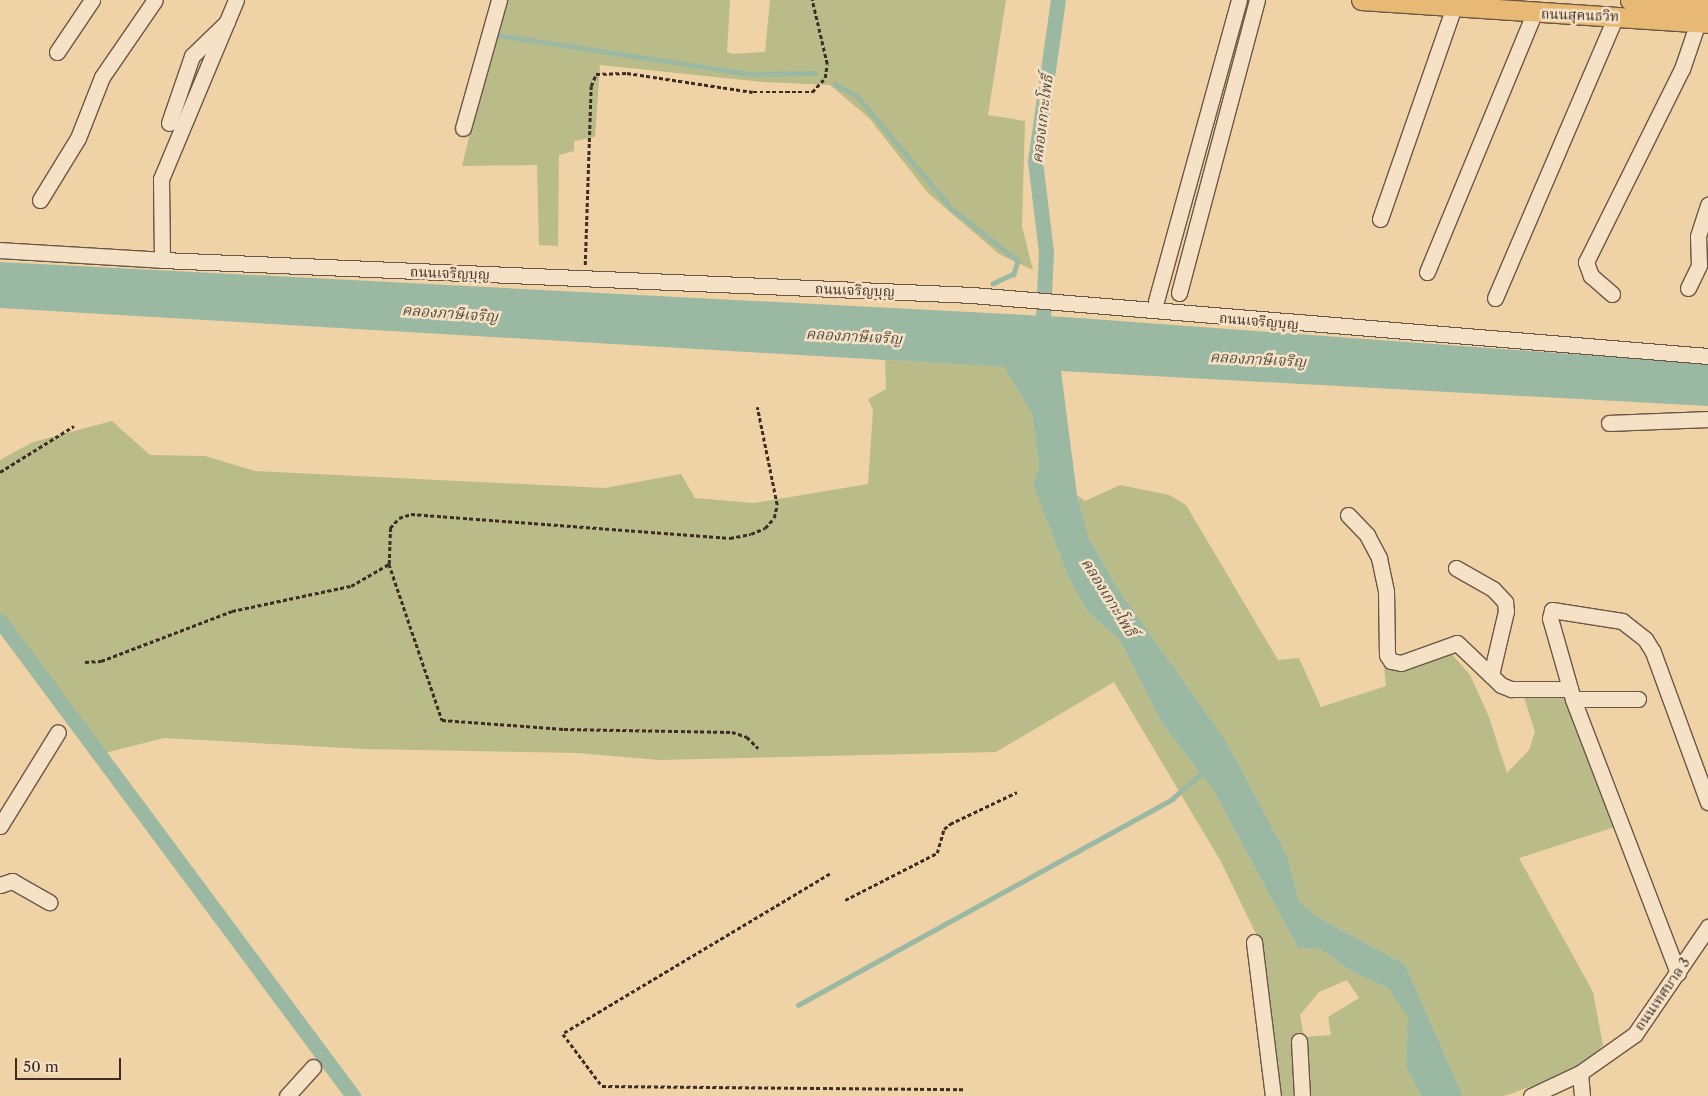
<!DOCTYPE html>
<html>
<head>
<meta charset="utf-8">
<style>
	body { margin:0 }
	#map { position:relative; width:1708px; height:1096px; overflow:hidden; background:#f0d2a7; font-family:"Libre Caslon Text","Noto Serif Thai",serif }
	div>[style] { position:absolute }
	.green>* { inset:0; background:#b9bc88 }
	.water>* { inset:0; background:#9bb8a3 }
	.stream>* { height:4.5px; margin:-2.25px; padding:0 2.25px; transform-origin:2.25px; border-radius:2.25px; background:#9bb8a3 }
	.canal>* { height:15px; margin:-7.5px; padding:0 7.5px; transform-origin:7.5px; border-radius:7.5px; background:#9bb8a3 }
	.path>* { height:2.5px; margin-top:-1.25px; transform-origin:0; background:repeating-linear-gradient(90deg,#3f2d25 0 4px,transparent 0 6.5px) }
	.roads { filter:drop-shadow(1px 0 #6b5646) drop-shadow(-1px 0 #6b5646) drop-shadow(0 1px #6b5646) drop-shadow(0 -1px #6b5646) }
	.minor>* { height:15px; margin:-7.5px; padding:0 7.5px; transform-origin:7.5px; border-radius:7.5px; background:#f5e2c6 }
	.major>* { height:19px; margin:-9.5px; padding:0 9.5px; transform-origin:9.5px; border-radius:9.5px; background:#e8b974 }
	span { translate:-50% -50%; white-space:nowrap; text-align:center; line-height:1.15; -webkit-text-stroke:5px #f5e2c6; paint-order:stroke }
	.street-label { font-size:14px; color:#3f2d25 }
	.water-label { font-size:15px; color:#51493e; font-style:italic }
	.scale { position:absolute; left:15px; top:1058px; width:106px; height:22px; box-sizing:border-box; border:2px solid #3f2d25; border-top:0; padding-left:6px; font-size:15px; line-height:18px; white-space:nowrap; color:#3f2d25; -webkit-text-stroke:4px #f5e2c6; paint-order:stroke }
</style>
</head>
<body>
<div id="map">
	<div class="green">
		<div style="clip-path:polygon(503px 0,730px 0,727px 52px,733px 54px,765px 52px,770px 0,1006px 0,988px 115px,1025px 121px,1022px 226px,1033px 270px,999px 254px,928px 193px,869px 118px,830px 85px,763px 82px,600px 65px,595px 137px,574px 141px,574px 151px,559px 155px,558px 246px,539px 245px,537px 165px,462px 166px)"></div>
		<div style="clip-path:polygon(evenodd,885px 360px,1004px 367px,1032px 414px,1039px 467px,1033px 484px,1068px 577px,1086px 610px,1120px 641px,1162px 724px,1212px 788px,1298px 948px,1320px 949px,1354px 973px,1388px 988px,1409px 1017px,1406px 1067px,1421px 1096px,1272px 1096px,1260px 942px,1220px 860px,1114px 682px,996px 752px,659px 760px,578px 753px,364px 749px,164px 738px,97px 755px,0 624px,0 460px,33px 442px,112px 421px,150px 455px,205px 456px,255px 471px,605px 488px,681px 474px,695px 498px,754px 503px,868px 484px,873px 410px,868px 399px,886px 389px,885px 360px,1347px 980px,1359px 998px,1328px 1017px,1331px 1035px,1304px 1037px,1300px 1015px,1319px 992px,1347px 980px)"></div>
		<div style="clip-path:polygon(1120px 485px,1169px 495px,1186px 505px,1278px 660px,1299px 658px,1321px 707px,1386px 686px,1384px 668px,1450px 652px,1470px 675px,1489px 717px,1507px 773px,1529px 750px,1535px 732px,1524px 697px,1576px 685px,1627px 823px,1519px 858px,1593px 992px,1603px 1045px,1593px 1056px,1564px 1075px,1504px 1096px,1463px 1096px,1405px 964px,1317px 917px,1299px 901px,1287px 855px,1226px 741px,1117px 587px,1090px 540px,1077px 495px,1085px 501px)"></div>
	</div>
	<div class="water">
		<div style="clip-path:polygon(0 262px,1065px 317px,1708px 364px,1708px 406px,1061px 371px,1077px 495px,1090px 540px,1117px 587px,1226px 741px,1287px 855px,1299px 901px,1317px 917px,1405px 964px,1463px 1096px,1421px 1096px,1406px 1067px,1408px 1017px,1388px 988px,1354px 973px,1320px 949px,1298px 948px,1212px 788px,1162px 724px,1120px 641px,1086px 610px,1068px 577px,1033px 484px,1039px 467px,1032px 414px,1004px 367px,0 308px)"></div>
	</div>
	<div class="stream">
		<div style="left:498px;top:35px;width:256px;rotate:8.8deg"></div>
		<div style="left:751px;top:74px;width:64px;rotate:-0.9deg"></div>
		<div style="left:835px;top:84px;width:24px;rotate:28deg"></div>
		<div style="left:856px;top:95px;width:148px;rotate:49.9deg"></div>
		<div style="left:951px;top:208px;width:85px;rotate:38.3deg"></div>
		<div style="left:1018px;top:261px;width:14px;rotate:107deg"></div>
		<div style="left:1014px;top:274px;width:23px;rotate:155deg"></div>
		<div style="left:798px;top:1005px;width:427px;rotate:-28.8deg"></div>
		<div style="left:1172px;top:799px;width:44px;rotate:-41.3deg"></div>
	</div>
	<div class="canal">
		<div style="left:1042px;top:337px;width:85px;rotate:-87.3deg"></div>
		<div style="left:1046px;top:252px;width:92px;rotate:-96.9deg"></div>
		<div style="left:1035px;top:161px;width:163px;rotate:-81.9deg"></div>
		<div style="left:0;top:621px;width:592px;rotate:53.38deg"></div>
	</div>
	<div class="path">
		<div style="left:585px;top:265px;width:179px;rotate:-88.1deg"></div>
		<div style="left:591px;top:86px;width:13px;rotate:-67deg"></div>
		<div style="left:596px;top:74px;width:31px;rotate:-2deg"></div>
		<div style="left:627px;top:73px;width:127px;rotate:8.6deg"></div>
		<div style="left:753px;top:92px;width:59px"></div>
		<div style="left:812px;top:92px;width:19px;rotate:-47deg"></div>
		<div style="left:825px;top:78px;width:14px;rotate:-82deg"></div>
		<div style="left:827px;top:64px;width:66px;rotate:-103.2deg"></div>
		<div style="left:0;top:472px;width:87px;rotate:-31.9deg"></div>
		<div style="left:389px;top:564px;width:165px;rotate:71.2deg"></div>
		<div style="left:442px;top:720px;width:122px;rotate:4.2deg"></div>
		<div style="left:564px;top:729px;width:168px;rotate:1deg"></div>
		<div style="left:732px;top:732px;width:16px;rotate:18deg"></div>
		<div style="left:747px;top:737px;width:16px;rotate:45deg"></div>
		<div style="left:85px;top:662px;width:16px;rotate:-4deg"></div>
		<div style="left:101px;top:661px;width:140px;rotate:-20.9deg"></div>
		<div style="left:232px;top:611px;width:122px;rotate:-11.9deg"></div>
		<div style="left:351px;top:586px;width:44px;rotate:-30.1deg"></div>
		<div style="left:389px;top:564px;width:36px;rotate:-88deg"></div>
		<div style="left:390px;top:528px;width:13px;rotate:-48deg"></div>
		<div style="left:399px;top:518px;width:13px;rotate:-18deg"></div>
		<div style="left:411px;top:514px;width:320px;rotate:4.3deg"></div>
		<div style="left:730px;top:538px;width:21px;rotate:-11deg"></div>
		<div style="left:751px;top:534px;width:15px;rotate:-23deg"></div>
		<div style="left:765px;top:528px;width:13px;rotate:-48deg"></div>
		<div style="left:774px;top:518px;width:13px;rotate:-77deg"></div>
		<div style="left:777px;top:505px;width:100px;rotate:-101.5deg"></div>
		<div style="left:830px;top:874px;width:311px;rotate:149.1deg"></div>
		<div style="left:563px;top:1034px;width:65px;rotate:53.1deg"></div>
		<div style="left:602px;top:1086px;width:363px;rotate:0.5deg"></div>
		<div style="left:845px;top:900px;width:103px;rotate:-27.1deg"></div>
		<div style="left:937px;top:853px;width:25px;rotate:-74deg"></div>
		<div style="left:944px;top:829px;width:8px;rotate:-40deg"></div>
		<div style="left:950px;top:824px;width:74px;rotate:-25.5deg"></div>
	</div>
	<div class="roads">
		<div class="minor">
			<div style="left:57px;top:52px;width:63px;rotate:-56.1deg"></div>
			<div style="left:169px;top:123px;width:71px;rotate:-71.1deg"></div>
			<div style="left:192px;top:56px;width:49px;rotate:-44.2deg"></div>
			<div style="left:463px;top:128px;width:133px;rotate:-74.3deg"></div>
			<div style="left:40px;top:200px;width:73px;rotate:-58.5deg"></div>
			<div style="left:78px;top:138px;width:66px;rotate:-68.5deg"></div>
			<div style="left:102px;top:77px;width:93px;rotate:-55.5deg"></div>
			<div style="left:1380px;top:219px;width:225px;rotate:-70.8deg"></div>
			<div style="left:0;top:250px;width:162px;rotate:3.5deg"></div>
			<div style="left:162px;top:260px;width:811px;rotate:2.47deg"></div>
			<div style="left:972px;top:295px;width:739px;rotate:4.74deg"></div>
			<div style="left:162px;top:260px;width:81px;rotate:-90.7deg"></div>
			<div style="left:161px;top:179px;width:194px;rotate:-67.3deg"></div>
			<div style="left:1427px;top:272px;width:279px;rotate:-67.5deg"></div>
			<div style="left:1688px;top:288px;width:25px;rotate:-64deg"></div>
			<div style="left:1699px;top:265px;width:29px;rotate:-92deg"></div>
			<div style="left:1698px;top:236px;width:33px;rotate:-72deg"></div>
			<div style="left:1179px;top:293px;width:303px;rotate:-75.1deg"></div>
			<div style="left:1612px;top:294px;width:28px;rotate:-139deg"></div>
			<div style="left:1591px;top:276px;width:15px;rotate:-110deg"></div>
			<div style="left:1586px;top:262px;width:216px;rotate:-63.6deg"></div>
			<div style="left:1682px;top:69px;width:50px;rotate:-71.2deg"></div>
			<div style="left:1495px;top:298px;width:307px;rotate:-66.8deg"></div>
			<div style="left:1156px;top:301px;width:312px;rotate:-74.6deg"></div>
			<div style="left:1609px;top:423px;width:99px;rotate:-2.3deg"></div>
			<div style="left:1348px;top:515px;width:28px;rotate:46deg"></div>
			<div style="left:1367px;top:535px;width:26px;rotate:62deg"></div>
			<div style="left:1379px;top:558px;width:34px;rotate:78deg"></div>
			<div style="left:1386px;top:591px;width:64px;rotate:89.1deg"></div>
			<div style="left:1387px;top:655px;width:7px;rotate:56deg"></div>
			<div style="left:1391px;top:661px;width:10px;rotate:11deg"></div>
			<div style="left:1401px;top:663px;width:59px;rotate:-19.7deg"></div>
			<div style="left:1457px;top:643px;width:61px;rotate:43.7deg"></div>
			<div style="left:1501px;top:685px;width:11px;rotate:22deg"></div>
			<div style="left:1511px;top:689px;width:59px"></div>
			<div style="left:1456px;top:568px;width:43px;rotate:29.6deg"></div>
			<div style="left:1493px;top:589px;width:18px;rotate:47deg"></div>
			<div style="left:1505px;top:602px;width:9px;rotate:84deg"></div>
			<div style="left:1506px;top:611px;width:66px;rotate:103.2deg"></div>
			<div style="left:1573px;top:699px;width:65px"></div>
			<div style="left:0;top:826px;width:110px;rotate:-58.3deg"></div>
			<div style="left:0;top:885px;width:13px;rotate:-18deg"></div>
			<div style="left:12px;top:881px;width:43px;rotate:29.6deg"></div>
			<div style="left:1254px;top:942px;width:155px;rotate:83deg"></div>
			<div style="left:1678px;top:973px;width:293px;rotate:-111deg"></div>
			<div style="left:1573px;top:699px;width:84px;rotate:-105.9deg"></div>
			<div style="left:1550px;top:618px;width:8px;rotate:-76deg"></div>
			<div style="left:1552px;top:610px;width:71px;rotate:8.9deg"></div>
			<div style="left:1622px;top:621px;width:29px;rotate:38deg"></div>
			<div style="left:1645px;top:639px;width:15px;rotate:58deg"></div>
			<div style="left:1653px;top:652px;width:160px;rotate:69.9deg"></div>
			<div style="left:1299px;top:1041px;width:55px;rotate:86.9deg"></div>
			<div style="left:1580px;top:1073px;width:23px;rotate:85deg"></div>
			<div style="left:287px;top:1096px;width:39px;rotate:-48deg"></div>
			<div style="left:1531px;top:1096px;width:54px;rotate:-25.1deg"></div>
			<div style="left:1580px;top:1073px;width:67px;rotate:-35.3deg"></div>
			<div style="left:1635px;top:1034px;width:130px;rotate:-55.7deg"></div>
		</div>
		<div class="major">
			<div style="left:1361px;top:0;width:348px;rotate:3.8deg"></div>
			<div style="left:1630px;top:0;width:78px;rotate:3.7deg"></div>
		</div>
	</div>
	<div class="street-label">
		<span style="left:1580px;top:15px;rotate:2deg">ถนนสุคนธวิท</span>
		<span style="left:450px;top:273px;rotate:2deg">ถนนเจริญบุญ</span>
		<span style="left:855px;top:290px;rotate:2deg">ถนนเจริญบุญ</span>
		<span style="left:1259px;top:321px;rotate:5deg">ถนนเจริญบุญ</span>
		<span style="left:1662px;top:994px;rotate:-55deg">ถนนเทศบาล 3</span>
	</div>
	<div class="water-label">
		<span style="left:1042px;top:119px;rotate:-83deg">คลองเกาะโพธิ์</span>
		<span style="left:450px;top:313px;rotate:4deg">คลองภาษีเจริญ</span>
		<span style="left:854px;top:336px;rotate:3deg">คลองภาษีเจริญ</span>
		<span style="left:1258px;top:359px;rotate:3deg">คลองภาษีเจริญ</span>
		<span style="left:1109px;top:597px;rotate:58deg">คลองเกาะโพธิ์</span>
	</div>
	<div class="scale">50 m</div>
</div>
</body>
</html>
